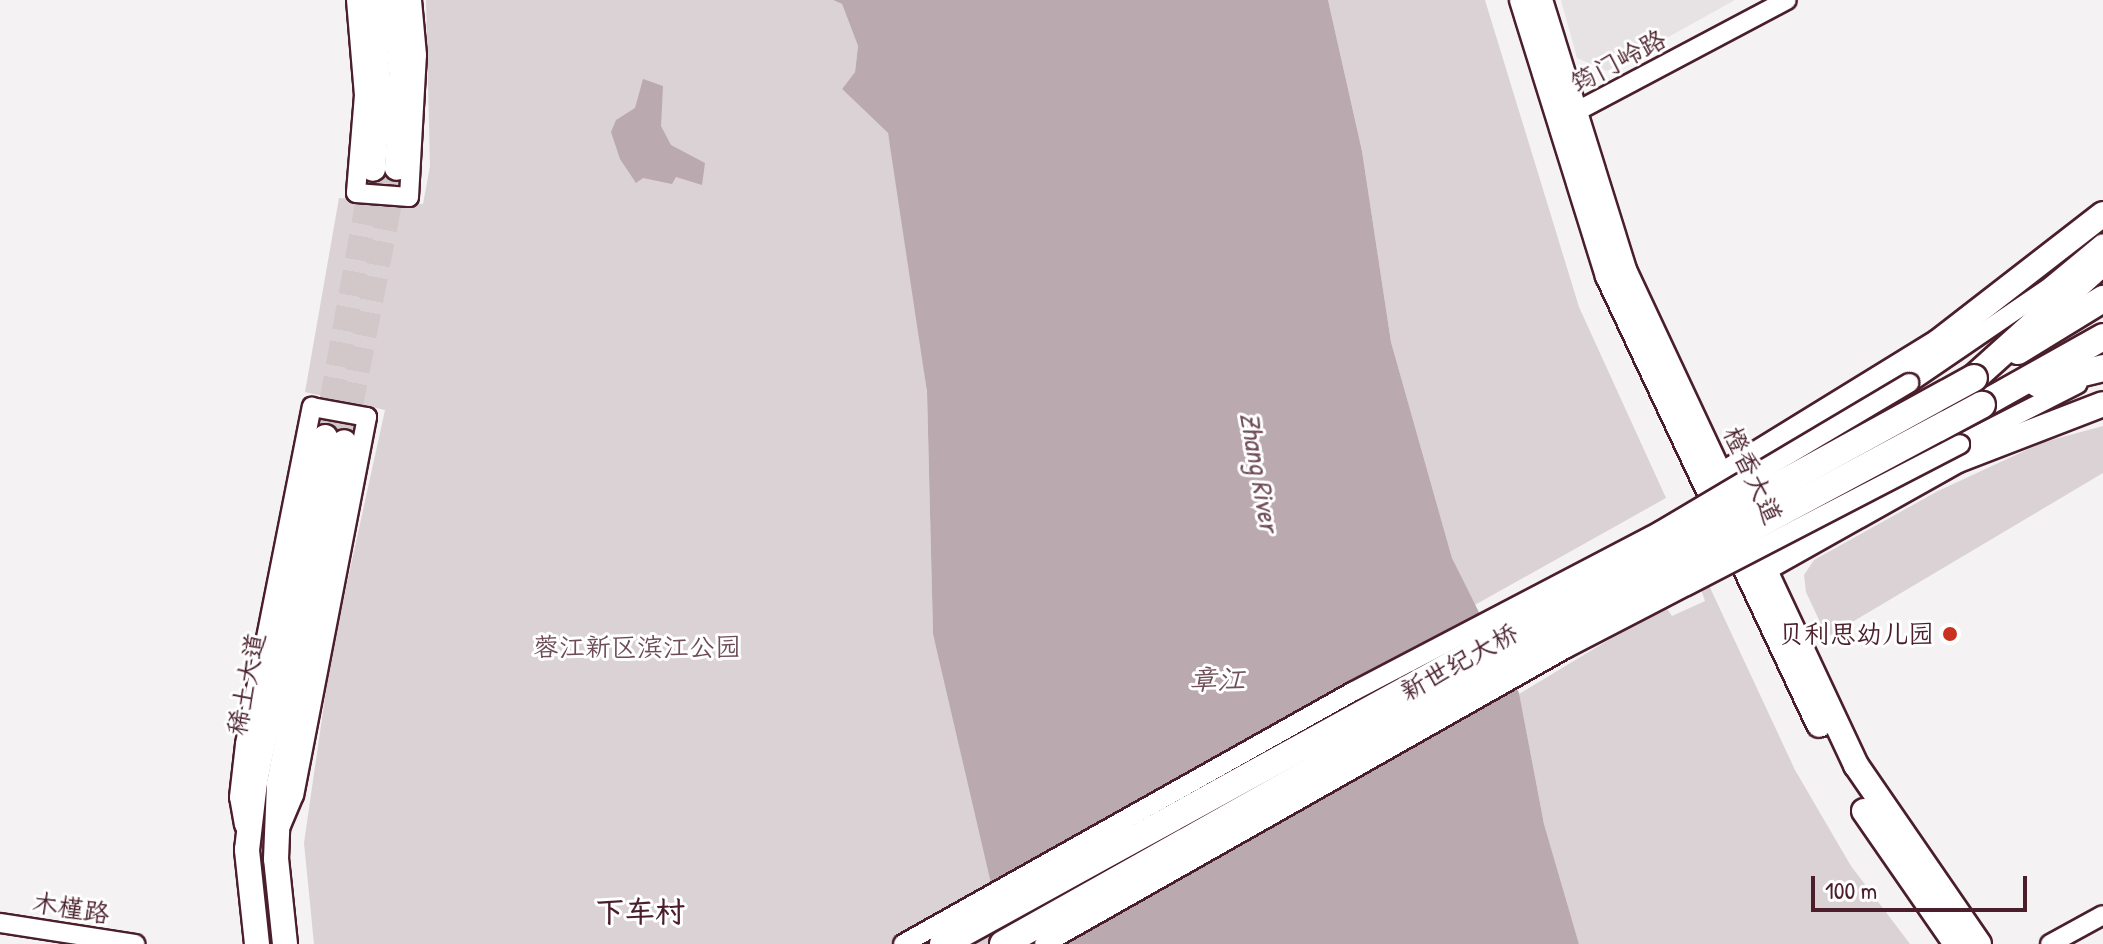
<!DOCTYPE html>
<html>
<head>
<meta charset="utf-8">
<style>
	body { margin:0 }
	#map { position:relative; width:2103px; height:944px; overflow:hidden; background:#f4f2f2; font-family:"Patrick Hand","LXGW WenKai TC",sans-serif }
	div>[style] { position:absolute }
	.built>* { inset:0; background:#e7e2e3 }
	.green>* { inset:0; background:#dbd2d5 }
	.water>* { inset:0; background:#baa9ae }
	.major-tunnel>* { height:24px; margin-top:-12px; transform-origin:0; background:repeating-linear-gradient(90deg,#d2c8ca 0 24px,transparent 0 36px) }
	.roads { filter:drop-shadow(2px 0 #4a1f2b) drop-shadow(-2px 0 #4a1f2b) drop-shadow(0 2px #4a1f2b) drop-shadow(0 -2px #4a1f2b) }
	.minor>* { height:18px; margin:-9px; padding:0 9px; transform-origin:9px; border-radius:9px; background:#fff }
	.major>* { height:24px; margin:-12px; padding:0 12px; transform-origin:12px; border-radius:12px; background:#fff }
	.highway>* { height:26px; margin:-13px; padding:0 13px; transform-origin:13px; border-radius:13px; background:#fff }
	.bridges { filter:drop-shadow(2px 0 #4a1f2b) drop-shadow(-2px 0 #4a1f2b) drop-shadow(0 2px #4a1f2b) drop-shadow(0 -2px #4a1f2b) }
	.minor-bridge>* { height:18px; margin:-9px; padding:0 9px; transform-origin:9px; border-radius:9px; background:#fff }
	.highway-bridge>* { height:26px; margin:-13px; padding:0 13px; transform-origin:13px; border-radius:13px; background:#fff }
	.dots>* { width:22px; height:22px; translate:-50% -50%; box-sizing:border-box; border:4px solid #fff; border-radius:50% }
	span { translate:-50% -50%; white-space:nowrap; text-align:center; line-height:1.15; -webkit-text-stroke:6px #fff; paint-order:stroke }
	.street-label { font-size:26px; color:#4a1f2b }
	.poi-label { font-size:26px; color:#4a1f2b }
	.right { translate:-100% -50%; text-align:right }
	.park-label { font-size:26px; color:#6e4c56 }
	.water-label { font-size:28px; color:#714f59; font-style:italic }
	.quarter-label { font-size:30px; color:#4a1f2b; font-weight:700 }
	.scale { position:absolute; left:1811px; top:876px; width:216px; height:36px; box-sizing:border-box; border:4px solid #4a1f2b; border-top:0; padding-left:10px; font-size:24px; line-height:28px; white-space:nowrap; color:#4a1f2b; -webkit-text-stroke:6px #fff; paint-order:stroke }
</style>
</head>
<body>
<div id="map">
	<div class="built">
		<div style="clip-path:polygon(1561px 0,1735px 0,1607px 71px,1577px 58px)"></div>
	</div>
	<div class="green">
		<div style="clip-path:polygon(426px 0,833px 0,842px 4px,858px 46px,855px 72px,842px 89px,888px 133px,908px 245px,927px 393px,933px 634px,1018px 944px,314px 944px,304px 843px,331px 656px,385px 410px,305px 392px,339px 198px,423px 204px,430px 166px)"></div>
		<div style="clip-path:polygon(1328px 0,1485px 0,1579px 307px,1666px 498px,1473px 606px,1452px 558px,1391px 342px,1362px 151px)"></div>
		<div style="clip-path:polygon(2103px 426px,2103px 473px,1827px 637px,1806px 592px,1804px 575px,1814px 560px,1938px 491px,2044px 442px)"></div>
		<div style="clip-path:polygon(1706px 579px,1795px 770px,1851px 866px,1910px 944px,1579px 944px,1544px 824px,1519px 694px,1665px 606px,1672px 616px,1705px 601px,1698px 581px)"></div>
	</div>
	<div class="water">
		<div style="clip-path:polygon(833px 0,1328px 0,1362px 151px,1391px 342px,1452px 558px,1519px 693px,1544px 824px,1579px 944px,1018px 944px,990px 879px,933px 634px,927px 392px,888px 133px,842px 89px,855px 72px,858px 46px,842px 4px)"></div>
		<div style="clip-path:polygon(643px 79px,663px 86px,661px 126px,671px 145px,705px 163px,702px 185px,676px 177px,672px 184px,643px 178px,636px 183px,620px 159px,611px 132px,616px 120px,635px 108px)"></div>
	</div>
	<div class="major-tunnel">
		<div style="left:325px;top:437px;width:272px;rotate:-79.8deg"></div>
		<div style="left:344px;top:442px;width:279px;rotate:-79.1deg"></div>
	</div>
	<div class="roads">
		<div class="minor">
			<div style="left:356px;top:0;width:95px;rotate:85.2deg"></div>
			<div style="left:364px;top:95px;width:98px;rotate:94.7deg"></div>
			<div style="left:356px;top:193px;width:53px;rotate:4.3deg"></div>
			<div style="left:409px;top:197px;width:142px;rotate:-86.8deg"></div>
			<div style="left:417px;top:55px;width:55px;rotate:-95.2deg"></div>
			<div style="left:1564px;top:118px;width:252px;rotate:-27.9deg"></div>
			<div style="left:1909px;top:383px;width:172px;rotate:-34.3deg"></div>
			<div style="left:2051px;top:286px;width:67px;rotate:-39.6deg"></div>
			<div style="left:1960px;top:444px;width:132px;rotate:-27deg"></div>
			<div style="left:244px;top:825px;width:28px;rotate:-100deg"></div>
			<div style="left:239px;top:797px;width:53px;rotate:-83.5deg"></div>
			<div style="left:245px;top:744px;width:344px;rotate:-78.8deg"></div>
			<div style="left:312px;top:407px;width:56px;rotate:10.3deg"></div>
			<div style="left:367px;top:417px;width:385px;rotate:100.9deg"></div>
			<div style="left:294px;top:795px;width:33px;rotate:113deg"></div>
			<div style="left:0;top:923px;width:137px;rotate:8.8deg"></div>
			<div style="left:2050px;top:944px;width:60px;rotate:-28.7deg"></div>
		</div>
		<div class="major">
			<div style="left:371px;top:0;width:88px;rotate:84.8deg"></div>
			<div style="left:379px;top:88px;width:81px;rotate:94.2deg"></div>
			<div style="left:394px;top:0;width:80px;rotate:84.3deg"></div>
			<div style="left:402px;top:80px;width:88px;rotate:93.3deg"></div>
			<div style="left:1522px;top:0;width:289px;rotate:72.7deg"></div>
			<div style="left:1608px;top:276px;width:496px;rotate:64.8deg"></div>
			<div style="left:1540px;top:0;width:283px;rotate:72.7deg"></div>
			<div style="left:1624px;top:270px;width:547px;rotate:64.89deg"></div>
			<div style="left:1856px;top:765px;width:217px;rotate:55.5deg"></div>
			<div style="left:1709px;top:483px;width:269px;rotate:-31.6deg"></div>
			<div style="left:1938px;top:342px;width:209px;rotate:-37.8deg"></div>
			<div style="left:1751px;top:576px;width:237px;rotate:-29.3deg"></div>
			<div style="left:1958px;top:460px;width:155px;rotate:-21.1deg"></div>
			<div style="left:1864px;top:811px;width:162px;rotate:55.3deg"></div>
			<div style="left:257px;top:944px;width:95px;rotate:-96.1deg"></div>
			<div style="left:247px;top:850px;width:68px;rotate:-83.3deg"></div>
			<div style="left:255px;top:782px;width:352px;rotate:-78.5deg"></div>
			<div style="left:285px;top:944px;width:85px;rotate:-96deg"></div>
			<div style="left:276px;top:859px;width:75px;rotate:-87.7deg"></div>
			<div style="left:279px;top:784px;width:348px;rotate:-79.2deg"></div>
		</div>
		<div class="highway">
			<div style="left:2018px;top:351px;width:100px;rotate:-31.5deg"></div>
			<div style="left:1974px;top:378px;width:173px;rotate:-42deg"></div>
			<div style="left:2038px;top:384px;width:67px;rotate:-13.8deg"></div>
			<div style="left:1982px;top:405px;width:139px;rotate:-29.3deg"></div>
		</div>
	</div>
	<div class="bridges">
		<div class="minor-bridge">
			<div style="left:903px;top:944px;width:517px;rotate:-29.29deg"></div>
			<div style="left:1354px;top:691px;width:345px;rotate:-27.6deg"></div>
			<div style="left:1660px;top:531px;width:290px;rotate:-30.7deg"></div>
			<div style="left:1044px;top:944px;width:599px;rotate:-29.52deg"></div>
			<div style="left:1565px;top:649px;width:445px;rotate:-27.4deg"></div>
		</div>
		<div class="highway-bridge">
			<div style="left:943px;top:944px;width:1176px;rotate:-28.77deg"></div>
			<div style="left:1003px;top:944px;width:637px;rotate:-29.34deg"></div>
			<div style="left:1558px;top:632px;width:481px;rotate:-28.2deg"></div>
		</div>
	</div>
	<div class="dots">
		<div style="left:1950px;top:634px;background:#c8321e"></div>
	</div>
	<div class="street-label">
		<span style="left:1618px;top:61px;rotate:-28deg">筠门岭路</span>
		<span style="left:1753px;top:475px;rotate:65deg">橙香大道</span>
		<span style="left:1459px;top:662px;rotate:-29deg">新世纪大桥</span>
		<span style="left:246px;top:684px;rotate:-79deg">稀土大道</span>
		<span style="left:71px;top:908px;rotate:9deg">木槿路</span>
	</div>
	<div class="poi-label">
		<span class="right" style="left:1934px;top:634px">贝利思幼儿园</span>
	</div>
	<div class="park-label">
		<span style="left:637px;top:647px">蓉江新区滨江公园</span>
	</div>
	<div class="water-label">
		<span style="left:1260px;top:472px;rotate:80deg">Zhang River</span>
		<span style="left:1217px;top:679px">章江</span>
	</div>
	<div class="quarter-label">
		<span style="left:640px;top:911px">下车村</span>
	</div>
	<div class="scale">100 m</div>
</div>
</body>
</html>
